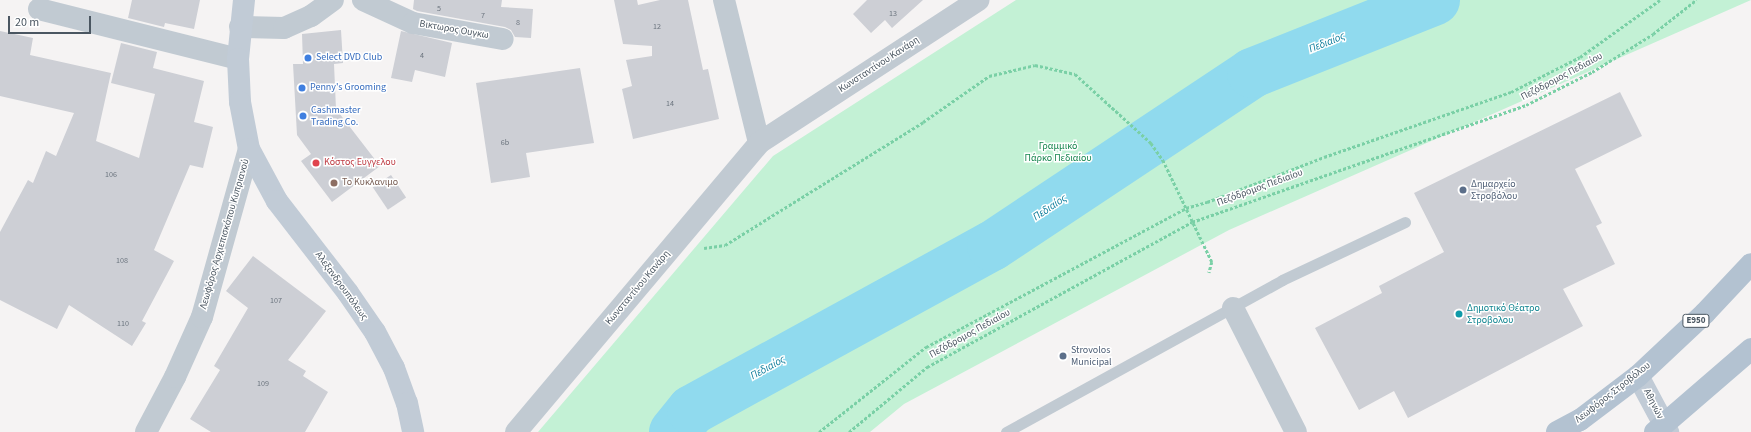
<!DOCTYPE html>
<html>
<head>
<meta charset="utf-8">
<style>
	body { margin:0 }
	#map { position:relative; width:1751px; height:432px; overflow:hidden; background:#f5f3f3; font-family:"Source Sans 3",sans-serif }
	div>[style] { position:absolute }
	.green>* { inset:0; background:#c3f1d5 }
	.river>* { height:50px; margin:-25px; padding:0 25px; transform-origin:25px; border-radius:25px; background:#90daee }
	.building>* { inset:0; background:#cdcfd5; transform-origin:0 0 }
	.path>* { height:2.5px; margin-top:-1.25px; transform-origin:0; background:repeating-linear-gradient(90deg,#7ad0a6 0 3px,transparent 0 5px) }
	.lane>* { height:11px; margin:-5.5px; padding:0 5.5px; transform-origin:5.5px; border-radius:5.5px; background:#c1cad2 }
	.street>* { height:22px; margin:-11px; padding:0 11px; transform-origin:11px; border-radius:11px; background:#c1cad2 }
	.secondary>* { height:22px; margin:-11px; padding:0 11px; transform-origin:11px; border-radius:11px; background:#c1cbd6 }
	.primary>* { height:22px; margin:-11px; padding:0 11px; transform-origin:11px; border-radius:11px; background:#b3c2d1 }
	.dots>* { width:11px; height:11px; translate:-50% -50%; box-sizing:border-box; border:2px solid #fff; border-radius:50% }
	span { translate:-50% -50%; white-space:nowrap; text-align:center; line-height:1.15; -webkit-text-stroke:3px #fff; paint-order:stroke }
	.number-label { font-size:8px; color:#6b747e }
	.number-label span { -webkit-text-stroke-width:0 }
	.shield-label span { padding:1px 3px; background:#fff; border:1px solid; border-radius:3px; -webkit-text-stroke-width:0 }
	.shield-label { font-size:9px; color:#4a5661; font-weight:700 }
	.street-label { font-size:10px; color:#4a5661 }
	.shop-label { font-size:10px; color:#366cbe }
	.left { translate:0 -50%; text-align:left }
	.park-label { font-size:10px; color:#17864f }
	.health-label { font-size:10px; color:#be3a42 }
	.education-label { font-size:10px; color:#785e54 }
	.service-label { font-size:10px; color:#4e5e75 }
	.culture-label { font-size:10px; color:#0d838f }
	.water-label { font-size:11px; color:#0c7c9b; font-style:italic }
	.scale { position:absolute; left:8px; top:16px; width:83px; height:18px; box-sizing:border-box; border:2px solid #4a5661; border-top:0; padding-left:5px; font-size:12px; line-height:14px; white-space:nowrap; color:#4a5661; -webkit-text-stroke:3px #fff; paint-order:stroke }
</style>
</head>
<body>
<div id="map">
	<div class="green">
		<div style="clip-path:polygon(1016px 0,1751px 0,1229px 230px,904px 404px,870px 432px,538px 432px,773px 156px)"></div>
	</div>
	<div class="river">
		<div style="left:674px;top:432px;width:28px;rotate:-51deg"></div>
		<div style="left:692px;top:410px;width:342px;rotate:-28.7deg"></div>
		<div style="left:992px;top:246px;width:312px;rotate:-33.6deg"></div>
		<div style="left:1252px;top:73px;width:197px;rotate:-21.7deg"></div>
	</div>
	<div class="building">
		<div style="clip-path:polygon(132px 0,200px 0,194px 29px,165px 23px,164px 27px,128px 18px)"></div>
		<div style="clip-path:polygon(414px 0,502px 0,501px 7px,533px 9px,531px 38px,515px 37px,511px 30px,505px 27px,417px 11px,413px 9px)"></div>
		<div style="clip-path:polygon(614px 0,637px 0,638px 5px,660px 0,688px 0,703px 70px,708px 69px,719px 119px,633px 139px,622px 89px,632px 86px,626px 60px,652px 56px,652px 46px,623px 44px)"></div>
		<div style="clip-path:polygon(867px 0,923px 0,892px 28px,885px 20px,871px 33px,853px 14px)"></div>
		<div style="clip-path:polygon(341px 30px,343px 63px,334px 64px,336px 109px,380px 166px,332px 202px,301px 161px,311px 154px,297px 135px,293px 64px,303px 64px,302px 34px)"></div>
		<div style="clip-path:polygon(0 31px,33px 38px,30px 55px,111px 73px,96px 141px,139px 158px,155px 94px,111px 83px,121px 43px,157px 52px,153px 68px,204px 81px,194px 122px,213px 127px,203px 168px,190px 165px,154px 250px,174px 261px,142px 321px,146px 323px,132px 346px,69px 305px,57px 329px,0 300px,0 232px,28px 180px,33px 183px,46px 151px,56px 156px,74px 113px,0 96px)"></div>
		<div style="clip-path:polygon(401px 31px,452px 43px,445px 77px,415px 70px,412px 82px,391px 78px)"></div>
		<div style="clip-path:polygon(580px 68px,594px 143px,526px 153px,530px 177px,491px 183px,476px 83px)"></div>
		<div style="clip-path:polygon(1620px 92px,1642px 136px,1575px 169px,1602px 223px,1596px 226px,1615px 264px,1563px 289px,1583px 326px,1408px 418px,1394px 391px,1359px 410px,1315px 328px,1382px 293px,1379px 286px,1444px 252px,1414px 193px)"></div>
		<div style="left:391px;top:175px;width:27px;height:22px;rotate:56deg"></div>
		<div style="clip-path:polygon(253px 256px,326px 311px,288px 360px,306px 371px,303px 376px,328px 392px,305px 432px,211px 432px,190px 419px,220px 370px,214px 366px,248px 308px,226px 291px)"></div>
	</div>
	<div class="path">
		<div style="left:704px;top:248px;width:21px;rotate:-8deg"></div>
		<div style="left:725px;top:245px;width:233px;rotate:-31.8deg"></div>
		<div style="left:923px;top:122px;width:80px;rotate:-34.9deg"></div>
		<div style="left:989px;top:76px;width:47px;rotate:-13.4deg"></div>
		<div style="left:1035px;top:65px;width:41px;rotate:12.7deg"></div>
		<div style="left:1075px;top:74px;width:103px;rotate:42.2deg"></div>
		<div style="left:1151px;top:143px;width:21px;rotate:55deg"></div>
		<div style="left:1163px;top:160px;width:113px;rotate:64.3deg"></div>
		<div style="left:1212px;top:262px;width:11px;rotate:105deg"></div>
		<div style="left:819px;top:432px;width:137px;rotate:-38.5deg"></div>
		<div style="left:926px;top:347px;width:295px;rotate:-28.1deg"></div>
		<div style="left:1186px;top:208px;width:22px;rotate:-16deg"></div>
		<div style="left:1207px;top:202px;width:125px;rotate:-21deg"></div>
		<div style="left:1324px;top:157px;width:198px;rotate:-19.2deg"></div>
		<div style="left:1511px;top:92px;width:77px;rotate:-26.9deg"></div>
		<div style="left:1580px;top:57px;width:98px;rotate:-35.5deg"></div>
		<div style="left:849px;top:432px;width:102px;rotate:-39.8deg"></div>
		<div style="left:927px;top:367px;width:302px;rotate:-28.7deg"></div>
		<div style="left:1192px;top:222px;width:354px;rotate:-19.3deg"></div>
		<div style="left:1526px;top:105px;width:74px;rotate:-26.6deg"></div>
		<div style="left:1592px;top:72px;width:72px;rotate:-31.9deg"></div>
		<div style="left:1653px;top:34px;width:55px;rotate:-38.3deg"></div>
	</div>
	<div class="lane">
		<div style="left:1006px;top:432px;width:315px;rotate:-28.8deg"></div>
		<div style="left:1282px;top:280px;width:136px;rotate:-25.2deg"></div>
	</div>
	<div class="street">
		<div style="left:363px;top:0;width:55px;rotate:24.7deg"></div>
		<div style="left:413px;top:23px;width:91px;rotate:10.1deg"></div>
		<div style="left:724px;top:0;width:147px;rotate:76.2deg"></div>
		<div style="left:39px;top:9px;width:205px;rotate:14.1deg"></div>
		<div style="left:240px;top:27px;width:44px;rotate:1.3deg"></div>
		<div style="left:284px;top:28px;width:30px;rotate:-24deg"></div>
		<div style="left:311px;top:16px;width:27px;rotate:-36deg"></div>
		<div style="left:1233px;top:308px;width:139px;rotate:63.1deg"></div>
		<div style="left:146px;top:432px;width:62px;rotate:-62.2deg"></div>
		<div style="left:175px;top:377px;width:66px;rotate:-65.8deg"></div>
		<div style="left:202px;top:317px;width:174px;rotate:-74.4deg"></div>
		<div style="left:516px;top:432px;width:378px;rotate:-49.9deg"></div>
		<div style="left:759px;top:143px;width:262px;rotate:-33.1deg"></div>
	</div>
	<div class="secondary">
		<div style="left:244px;top:0;width:59px;rotate:95.8deg"></div>
		<div style="left:238px;top:59px;width:43px;rotate:87.3deg"></div>
		<div style="left:240px;top:102px;width:48px;rotate:79.2deg"></div>
		<div style="left:249px;top:149px;width:59px;rotate:61.7deg"></div>
		<div style="left:277px;top:201px;width:116px;rotate:52.3deg"></div>
		<div style="left:348px;top:293px;width:47px;rotate:55.3deg"></div>
		<div style="left:375px;top:332px;width:41px;rotate:62.2deg"></div>
		<div style="left:394px;top:368px;width:37px;rotate:70deg"></div>
		<div style="left:407px;top:403px;width:30px;rotate:78deg"></div>
		<div style="left:1638px;top:376px;width:64px;rotate:61.8deg"></div>
	</div>
	<div class="primary">
		<div style="left:1557px;top:432px;width:26px;rotate:-28deg"></div>
		<div style="left:1580px;top:420px;width:73px;rotate:-37.2deg"></div>
		<div style="left:1638px;top:376px;width:92px;rotate:-43.2deg"></div>
		<div style="left:1705px;top:313px;width:67px;rotate:-46.8deg"></div>
		<div style="left:1655px;top:432px;width:127px;rotate:-40.8deg"></div>
	</div>
	<div class="dots">
		<div style="left:308px;top:58px;background:#3f7fe0"></div>
		<div style="left:302px;top:88px;background:#3f7fe0"></div>
		<div style="left:303px;top:116px;background:#3f7fe0"></div>
		<div style="left:316px;top:163px;background:#e0444e"></div>
		<div style="left:334px;top:183px;background:#8d6e63"></div>
		<div style="left:1463px;top:190px;background:#5c6f8a"></div>
		<div style="left:1459px;top:314px;background:#0f9aa8"></div>
		<div style="left:1063px;top:356px;background:#5c6f8a"></div>
	</div>
	<div class="number-label">
		<span style="left:439px;top:9px">5</span>
		<span style="left:893px;top:14px">13</span>
		<span style="left:483px;top:16px">7</span>
		<span style="left:518px;top:23px">8</span>
		<span style="left:657px;top:27px">12</span>
		<span style="left:422px;top:56px">4</span>
		<span style="left:670px;top:104px">14</span>
		<span style="left:505px;top:143px">6b</span>
		<span style="left:111px;top:175px">106</span>
		<span style="left:122px;top:261px">108</span>
		<span style="left:276px;top:301px">107</span>
		<span style="left:123px;top:324px">110</span>
		<span style="left:263px;top:384px">109</span>
	</div>
	<div class="shield-label">
		<span style="left:1696px;top:321px">E950</span>
	</div>
	<div class="street-label">
		<span style="left:454px;top:30px;rotate:10deg">Βικτωρος Ουγκω</span>
		<span style="left:879px;top:65px;rotate:-33deg">Κωνσταντίνου Κανάρη</span>
		<span style="left:1562px;top:77px;rotate:-28deg">Πεζόδρομος Πεδιαίου</span>
		<span style="left:1260px;top:188px;rotate:-20deg">Πεζόδρομος Πεδιαίου</span>
		<span style="left:225px;top:234px;rotate:-74deg">Λεωφόρος Αρχιεπισκόπου Κυπριανού</span>
		<span style="left:341px;top:286px;rotate:54deg">Αλεξανδρουπόλεως</span>
		<span style="left:638px;top:288px;rotate:-50deg">Κωνσταντίνου Κανάρη</span>
		<span style="left:970px;top:334px;rotate:-29deg">Πεζόδρομος Πεδιαίου</span>
		<span style="left:1613px;top:393px;rotate:-38deg">Λεωφόρος Στροβόλου</span>
		<span style="left:1653px;top:404px;rotate:63deg">Αθηνών</span>
	</div>
	<div class="shop-label">
		<span class="left" style="left:316px;top:58px">Select DVD Club</span>
		<span class="left" style="left:310px;top:88px">Penny's Grooming</span>
		<span class="left" style="left:311px;top:116px">Cashmaster<br>Trading Co.</span>
	</div>
	<div class="park-label">
		<span style="left:1058px;top:152px">Γραμμικό<br>Πάρκο Πεδιαίου</span>
	</div>
	<div class="health-label">
		<span class="left" style="left:324px;top:163px">Κόστος Ευγγελου</span>
	</div>
	<div class="education-label">
		<span class="left" style="left:342px;top:183px">Το Κυκλανιμο</span>
	</div>
	<div class="service-label">
		<span class="left" style="left:1471px;top:190px">Δημαρχείο<br>Στροβόλου</span>
		<span class="left" style="left:1071px;top:356px">Strovolos<br>Municipal</span>
	</div>
	<div class="culture-label">
		<span class="left" style="left:1467px;top:314px">Δημοτικό Θέατρο<br>Στροβολου</span>
	</div>
	<div class="water-label">
		<span style="left:1327px;top:43px;rotate:-22deg">Πεδιαίος</span>
		<span style="left:1050px;top:208px;rotate:-34deg">Πεδιαίος</span>
		<span style="left:768px;top:368px;rotate:-29deg">Πεδιαίος</span>
	</div>
	<div class="scale">20 m</div>
</div>
</body>
</html>
